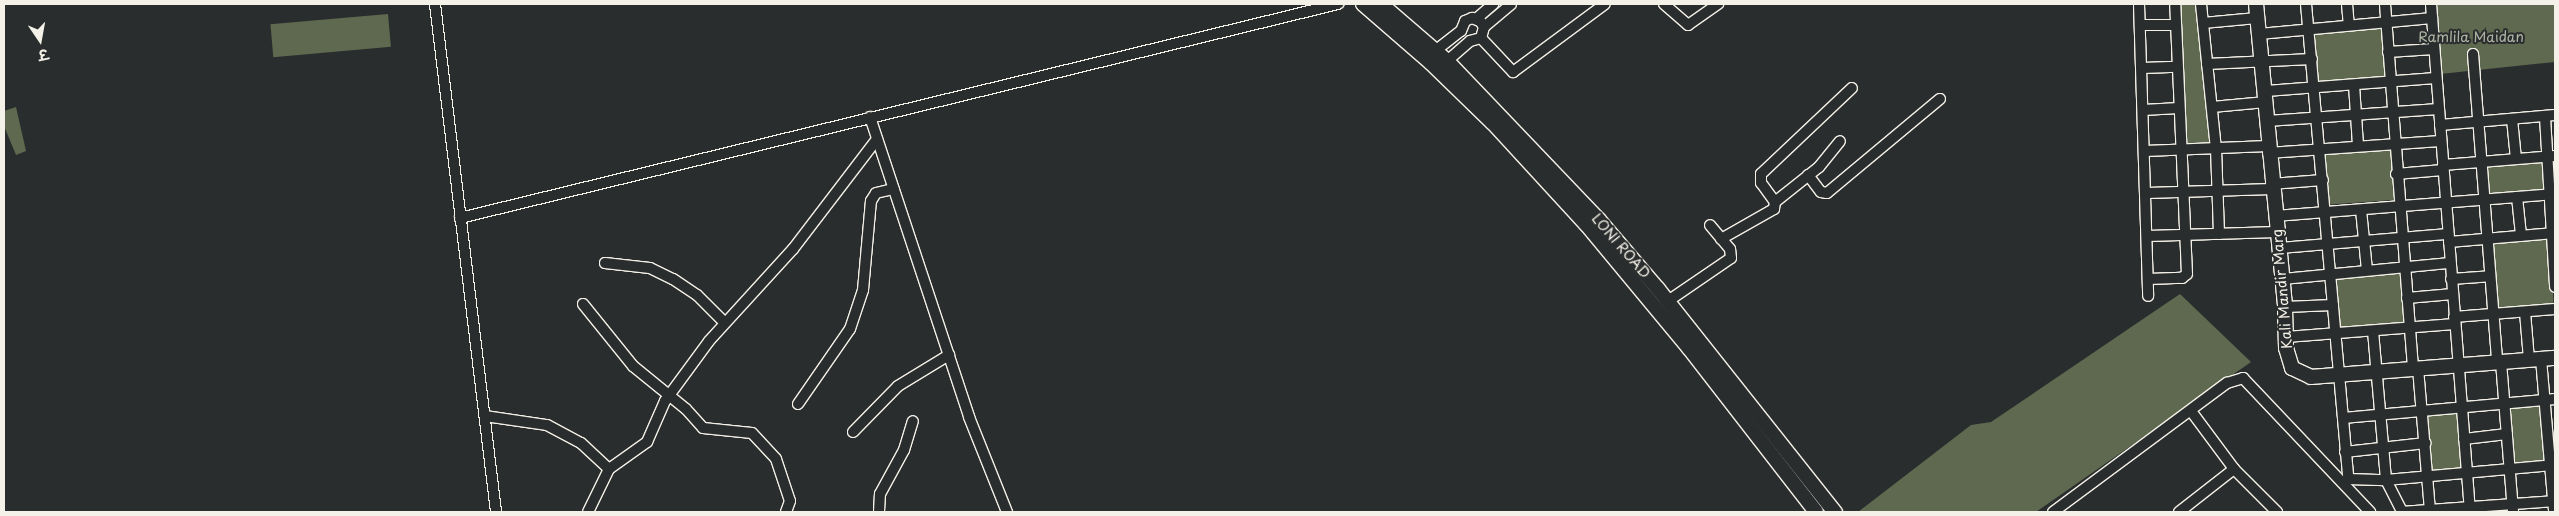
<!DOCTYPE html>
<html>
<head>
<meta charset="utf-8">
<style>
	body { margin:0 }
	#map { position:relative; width:2559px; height:516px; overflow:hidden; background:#2a2d2e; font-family:"Playpen Sans","Playpen Sans Deva",sans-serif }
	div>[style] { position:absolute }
	.green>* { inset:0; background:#5f6950; transform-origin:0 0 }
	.roads { filter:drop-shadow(1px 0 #f4f1e8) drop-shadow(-1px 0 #f4f1e8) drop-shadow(0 1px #f4f1e8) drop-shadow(0 -1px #f4f1e8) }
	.street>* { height:10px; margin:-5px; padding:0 5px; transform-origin:5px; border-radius:5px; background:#2a2d2e }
	.secondary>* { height:14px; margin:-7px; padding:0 7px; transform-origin:7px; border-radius:7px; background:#2a2d2e }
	span { translate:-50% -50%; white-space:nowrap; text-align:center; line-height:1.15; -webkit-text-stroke:4px #2a2d2e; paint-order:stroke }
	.park-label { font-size:14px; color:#b1b4a4 }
	.street-label { font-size:14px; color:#f4f1e8 }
	.frame { position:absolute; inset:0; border:5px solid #f4f1e8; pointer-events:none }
	.north { position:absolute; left:15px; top:15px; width:50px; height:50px; -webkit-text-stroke:4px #2a2d2e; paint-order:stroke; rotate:168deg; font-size:14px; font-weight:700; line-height:20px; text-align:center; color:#f4f1e8 }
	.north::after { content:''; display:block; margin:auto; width:18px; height:22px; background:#f4f1e8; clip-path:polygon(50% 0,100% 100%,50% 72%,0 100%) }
</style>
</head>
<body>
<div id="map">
	<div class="green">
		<div style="clip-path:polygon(2178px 4px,2196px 4px,2212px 144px,2183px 146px)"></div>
		<div style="clip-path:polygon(2436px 4px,2555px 4px,2555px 62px,2440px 74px)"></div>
		<div style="left:388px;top:14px;width:33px;height:118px;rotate:85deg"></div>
		<div style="left:2382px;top:26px;width:53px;height:69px;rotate:86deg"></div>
		<div style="clip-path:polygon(16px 107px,26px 151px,16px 155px,4px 126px,4px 111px)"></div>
		<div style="left:2392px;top:147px;width:53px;height:69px;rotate:86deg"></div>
		<div style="left:2545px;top:159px;width:34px;height:58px;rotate:87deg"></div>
		<div style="left:2550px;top:236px;width:70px;height:58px;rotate:87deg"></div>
		<div style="left:2402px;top:272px;width:53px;height:70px;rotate:86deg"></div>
		<div style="clip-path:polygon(2180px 294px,2251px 362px,2036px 512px,1858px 512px,1971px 425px,1991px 422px)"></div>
		<div style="left:2542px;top:402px;width:60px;height:34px;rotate:85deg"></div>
		<div style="left:2458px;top:409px;width:60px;height:32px;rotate:84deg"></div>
	</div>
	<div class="roads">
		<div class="street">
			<div style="left:435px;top:4px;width:512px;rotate:83.15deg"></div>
			<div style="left:1664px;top:4px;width:32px;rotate:41deg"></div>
			<div style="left:1688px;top:25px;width:37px;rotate:-35deg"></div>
			<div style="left:2139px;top:4px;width:292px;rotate:88.2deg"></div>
			<div style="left:2201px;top:4px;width:145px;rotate:84.1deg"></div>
			<div style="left:2216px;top:148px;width:86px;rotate:88deg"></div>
			<div style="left:2306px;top:4px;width:477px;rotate:84.9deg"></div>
			<div style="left:2348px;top:479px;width:38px;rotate:2deg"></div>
			<div style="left:2386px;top:480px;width:170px;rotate:-5.1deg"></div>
			<div style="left:2347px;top:4px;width:21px;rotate:85deg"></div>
			<div style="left:2385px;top:4px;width:366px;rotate:85.6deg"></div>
			<div style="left:2431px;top:4px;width:509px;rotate:85.61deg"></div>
			<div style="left:1476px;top:19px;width:23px;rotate:-41deg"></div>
			<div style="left:2203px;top:23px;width:54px;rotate:-5.3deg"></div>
			<div style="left:2140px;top:25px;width:36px"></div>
			<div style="left:1484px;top:27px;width:35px;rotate:-40deg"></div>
			<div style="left:2259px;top:34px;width:174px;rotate:-5.3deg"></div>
			<div style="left:1481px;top:38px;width:47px;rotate:46.7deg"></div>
			<div style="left:1513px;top:72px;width:114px;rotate:-36.5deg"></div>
			<div style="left:1435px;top:51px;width:33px;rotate:-38deg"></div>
			<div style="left:1461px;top:31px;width:11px;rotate:-68deg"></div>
			<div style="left:1465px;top:21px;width:8px;rotate:-23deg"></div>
			<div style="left:1472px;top:18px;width:9px;rotate:21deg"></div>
			<div style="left:1480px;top:21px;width:7px;rotate:56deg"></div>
			<div style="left:1484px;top:27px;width:11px;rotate:105deg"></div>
			<div style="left:1481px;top:38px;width:11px;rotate:165deg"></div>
			<div style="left:1470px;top:41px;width:30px;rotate:139deg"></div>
			<div style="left:2388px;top:52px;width:46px;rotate:-3.7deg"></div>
			<div style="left:2473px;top:54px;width:309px;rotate:85.5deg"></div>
			<div style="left:2207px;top:64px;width:105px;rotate:-2.7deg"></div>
			<div style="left:2142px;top:68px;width:35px;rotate:-2deg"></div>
			<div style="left:2354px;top:85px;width:61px;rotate:86.2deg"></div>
			<div style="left:2266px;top:91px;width:170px;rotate:-4.4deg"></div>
			<div style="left:2212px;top:107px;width:54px;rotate:-5.3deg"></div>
			<div style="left:2143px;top:110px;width:36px;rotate:-3deg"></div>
			<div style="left:870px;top:117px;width:316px;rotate:71.7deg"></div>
			<div style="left:969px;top:417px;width:102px;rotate:68.2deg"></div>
			<div style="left:2545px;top:117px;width:170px;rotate:86.6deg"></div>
			<div style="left:2512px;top:119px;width:40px;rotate:84.3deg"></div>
			<div style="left:2267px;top:121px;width:172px;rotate:-4deg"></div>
			<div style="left:2440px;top:125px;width:115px;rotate:-5deg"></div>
			<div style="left:2145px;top:151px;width:123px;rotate:-2.3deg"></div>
			<div style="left:2268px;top:153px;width:173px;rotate:-4deg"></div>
			<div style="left:2443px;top:165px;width:112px;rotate:-4.6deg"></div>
			<div style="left:2396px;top:174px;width:47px;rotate:-4.9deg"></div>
			<div style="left:1808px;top:175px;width:21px;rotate:53deg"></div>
			<div style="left:1821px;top:192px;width:6px;rotate:9deg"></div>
			<div style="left:1827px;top:193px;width:147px;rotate:-39.8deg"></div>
			<div style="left:2271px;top:184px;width:52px;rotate:-4.4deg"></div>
			<div style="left:2147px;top:193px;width:125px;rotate:-1.8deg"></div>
			<div style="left:2517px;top:197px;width:39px;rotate:84deg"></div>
			<div style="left:1775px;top:202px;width:56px;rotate:-38.5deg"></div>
			<div style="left:1819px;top:167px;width:33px;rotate:-51deg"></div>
			<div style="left:2361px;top:210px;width:60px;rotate:84.3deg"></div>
			<div style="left:2275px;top:216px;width:281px;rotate:-4.5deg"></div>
			<div style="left:460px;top:218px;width:904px;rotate:-13.7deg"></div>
			<div style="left:2148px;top:236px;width:129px;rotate:-1.8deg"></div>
			<div style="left:1721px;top:239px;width:61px;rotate:-29.5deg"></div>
			<div style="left:1774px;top:209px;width:7px;rotate:-82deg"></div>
			<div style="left:1775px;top:202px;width:24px;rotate:-126deg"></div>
			<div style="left:1761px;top:183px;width:9px;rotate:-90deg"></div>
			<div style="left:1761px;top:174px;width:125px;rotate:-43.4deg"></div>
			<div style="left:2449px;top:242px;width:106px;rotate:-4.9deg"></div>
			<div style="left:2280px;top:248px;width:169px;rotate:-4.8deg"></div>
			<div style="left:605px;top:263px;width:45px;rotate:6.3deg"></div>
			<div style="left:650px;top:268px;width:25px;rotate:26deg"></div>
			<div style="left:673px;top:279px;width:29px;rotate:34deg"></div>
			<div style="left:697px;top:295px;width:38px;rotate:45deg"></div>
			<div style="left:2148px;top:279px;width:34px;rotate:-2deg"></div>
			<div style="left:2182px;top:278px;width:6px;rotate:-39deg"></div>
			<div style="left:2187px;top:274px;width:270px;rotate:-92.5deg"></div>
			<div style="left:2283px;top:279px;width:168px;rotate:-5.5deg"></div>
			<div style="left:2451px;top:279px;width:39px;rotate:-4deg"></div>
			<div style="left:2407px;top:298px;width:46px;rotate:-5deg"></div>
			<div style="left:1668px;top:301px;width:76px;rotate:-34.3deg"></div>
			<div style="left:1731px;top:258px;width:9px;rotate:-96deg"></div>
			<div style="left:1730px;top:249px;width:31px;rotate:-130deg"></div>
			<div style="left:583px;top:304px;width:80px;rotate:51.1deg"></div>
			<div style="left:633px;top:366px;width:68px;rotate:39.1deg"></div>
			<div style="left:686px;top:409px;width:25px;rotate:48deg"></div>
			<div style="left:703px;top:428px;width:49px;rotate:5.8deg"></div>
			<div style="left:752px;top:433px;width:35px;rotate:47deg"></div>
			<div style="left:776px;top:459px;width:44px;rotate:71.6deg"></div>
			<div style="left:790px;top:501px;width:12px;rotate:110deg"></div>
			<div style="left:2285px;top:307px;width:48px;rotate:-2.4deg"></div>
			<div style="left:2525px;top:312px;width:48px;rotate:85.2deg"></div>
			<div style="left:2454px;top:317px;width:101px;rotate:-4.5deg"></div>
			<div style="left:2373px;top:331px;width:150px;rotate:85deg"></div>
			<div style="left:2386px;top:480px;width:36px;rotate:63deg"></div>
			<div style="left:2402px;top:512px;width:153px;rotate:-4.1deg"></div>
			<div style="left:2286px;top:337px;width:169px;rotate:-4.4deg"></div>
			<div style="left:2541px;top:359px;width:154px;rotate:85.1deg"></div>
			<div style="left:2501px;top:362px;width:150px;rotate:85.4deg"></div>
			<div style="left:2418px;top:368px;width:144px;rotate:85.2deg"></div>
			<div style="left:798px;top:404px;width:91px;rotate:-55.3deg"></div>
			<div style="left:850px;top:329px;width:41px;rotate:-71.6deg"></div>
			<div style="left:863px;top:290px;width:89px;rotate:-84.9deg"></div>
			<div style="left:871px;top:201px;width:9px;rotate:-58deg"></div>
			<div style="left:876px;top:193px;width:18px;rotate:-13deg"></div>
			<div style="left:2191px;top:411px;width:72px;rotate:53.4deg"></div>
			<div style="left:2234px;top:469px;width:61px;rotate:45deg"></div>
			<div style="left:485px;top:416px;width:63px;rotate:8.3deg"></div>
			<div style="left:547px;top:425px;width:38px;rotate:28deg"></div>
			<div style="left:581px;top:443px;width:38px;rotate:43deg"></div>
			<div style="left:2343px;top:418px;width:213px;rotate:-5.1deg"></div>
			<div style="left:853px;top:432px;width:64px;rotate:-45.6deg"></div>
			<div style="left:898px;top:386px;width:60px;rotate:-31.3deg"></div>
			<div style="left:2464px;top:439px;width:43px;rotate:-6.6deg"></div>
			<div style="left:2345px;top:452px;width:81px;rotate:-6.4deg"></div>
			<div style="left:588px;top:512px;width:48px;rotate:-64deg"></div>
			<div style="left:609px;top:469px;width:47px;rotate:-35.4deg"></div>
			<div style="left:647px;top:442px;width:45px;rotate:-66.3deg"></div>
			<div style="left:665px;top:401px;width:74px;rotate:-53.7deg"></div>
			<div style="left:709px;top:341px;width:125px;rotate:-47.6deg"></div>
			<div style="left:793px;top:249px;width:138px;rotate:-52.6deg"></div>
			<div style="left:879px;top:512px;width:18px;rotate:-87deg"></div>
			<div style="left:880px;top:494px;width:50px;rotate:-61.4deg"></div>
			<div style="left:904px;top:450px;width:30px;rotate:-73deg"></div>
			<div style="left:2053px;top:512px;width:217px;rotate:-36.6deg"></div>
			<div style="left:2227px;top:383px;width:17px;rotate:-17deg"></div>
			<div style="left:2243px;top:378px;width:185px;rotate:46.5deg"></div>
			<div style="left:2179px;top:512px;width:70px;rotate:-38deg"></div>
		</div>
		<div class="secondary">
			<div style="left:1363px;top:4px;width:90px;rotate:40.9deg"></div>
			<div style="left:1431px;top:63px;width:86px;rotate:44.1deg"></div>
			<div style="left:1493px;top:123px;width:137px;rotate:47.4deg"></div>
			<div style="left:1586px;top:224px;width:161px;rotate:50.3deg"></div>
			<div style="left:1689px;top:348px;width:207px;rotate:52.2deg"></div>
			<div style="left:1381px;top:4px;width:87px;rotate:40.8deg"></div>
			<div style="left:1447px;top:61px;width:220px;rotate:46.3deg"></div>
			<div style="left:1599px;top:220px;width:91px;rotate:49.5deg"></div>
			<div style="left:1658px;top:289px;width:285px;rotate:51.6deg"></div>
			<div style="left:2256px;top:4px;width:304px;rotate:84.5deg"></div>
			<div style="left:2285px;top:307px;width:41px;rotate:88.6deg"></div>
			<div style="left:2286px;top:348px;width:21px;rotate:73deg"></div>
			<div style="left:2292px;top:368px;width:21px;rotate:25deg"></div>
			<div style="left:2311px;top:377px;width:245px;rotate:-4.5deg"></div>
		</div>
	</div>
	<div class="park-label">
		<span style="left:2471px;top:37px">Ramlila Maidan</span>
	</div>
	<div class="street-label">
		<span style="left:1621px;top:246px;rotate:49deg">LONI ROAD</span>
		<span style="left:2282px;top:289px;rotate:-95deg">Kali Mandir Marg</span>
	</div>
	<div class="frame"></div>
	<div class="north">उ</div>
</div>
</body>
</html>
